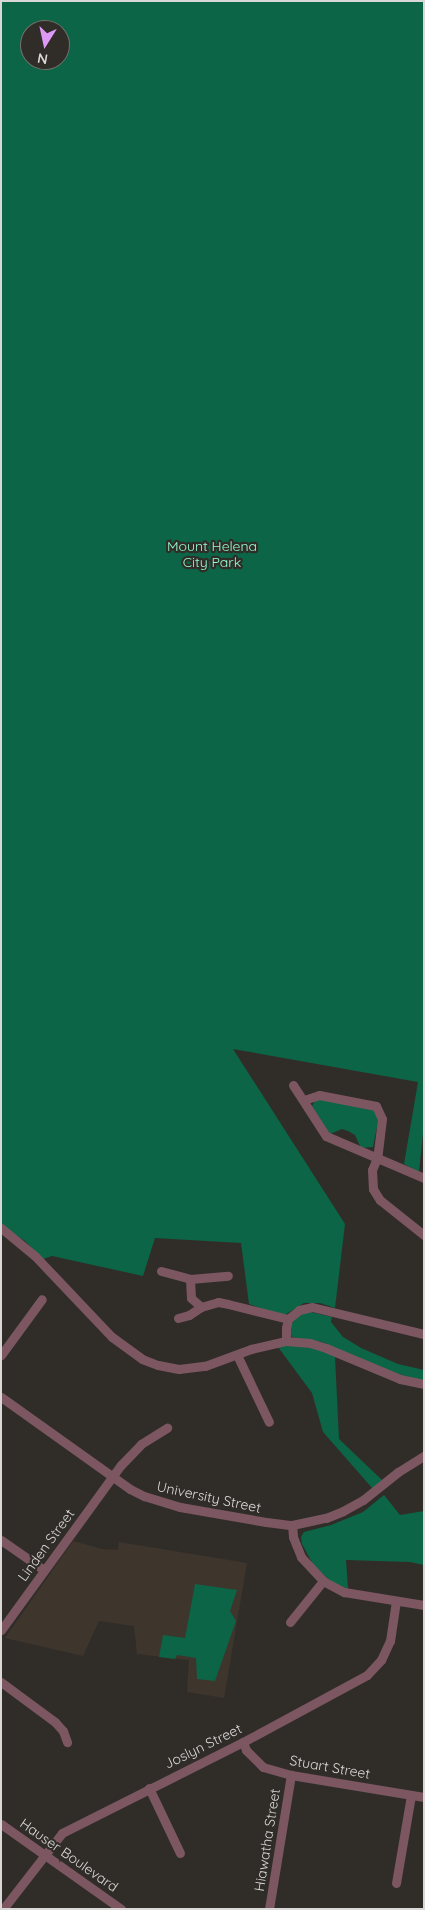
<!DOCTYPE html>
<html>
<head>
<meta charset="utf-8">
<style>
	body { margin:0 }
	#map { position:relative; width:425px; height:1910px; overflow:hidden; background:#302d29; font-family:Quicksand,sans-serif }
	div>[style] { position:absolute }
	.built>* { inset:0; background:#3e352d }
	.green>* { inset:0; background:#0b6546 }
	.minor>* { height:9px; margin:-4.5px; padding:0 4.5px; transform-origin:4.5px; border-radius:4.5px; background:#7c5762 }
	span { translate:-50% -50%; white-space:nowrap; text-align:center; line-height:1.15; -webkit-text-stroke:4.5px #302d29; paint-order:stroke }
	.park-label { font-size:14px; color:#95fbcd }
	.street-label { font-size:14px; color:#dad8d6 }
	.frame { position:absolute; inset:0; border:2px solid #dad8d6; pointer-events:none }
	.north { position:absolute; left:20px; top:20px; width:50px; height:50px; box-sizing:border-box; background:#302d29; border:1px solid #74716e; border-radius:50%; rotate:190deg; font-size:14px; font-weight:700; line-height:20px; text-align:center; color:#dad8d6 }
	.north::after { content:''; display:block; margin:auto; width:18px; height:22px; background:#dd99f3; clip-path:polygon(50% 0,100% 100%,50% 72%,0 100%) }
</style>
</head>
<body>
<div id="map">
	<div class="built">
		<div style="clip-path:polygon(73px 1541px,102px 1549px,118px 1550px,119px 1542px,247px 1563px,224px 1698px,187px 1692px,189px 1660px,137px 1654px,134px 1626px,99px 1621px,83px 1656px,5px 1638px)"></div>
	</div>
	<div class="green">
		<div style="clip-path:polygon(evenodd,1px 1px,424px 1px,424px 1124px,419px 1172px,404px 1164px,418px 1082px,233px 1049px,345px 1224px,335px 1308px,320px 1303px,304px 1303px,283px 1316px,249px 1304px,241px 1243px,155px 1238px,143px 1276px,52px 1256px,43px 1259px,25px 1241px,1px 1225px,1px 1px,30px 30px,60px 30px,60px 60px,30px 60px,30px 30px)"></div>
		<div style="clip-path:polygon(316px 1099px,373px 1109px,379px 1117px,373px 1147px,361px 1148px,355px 1135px,348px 1131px,342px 1129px,330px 1134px,312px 1106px)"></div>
		<div style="clip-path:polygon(311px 1312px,332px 1317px,331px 1322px,343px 1337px,361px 1348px,398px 1364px,424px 1370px,424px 1382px,377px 1367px,322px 1342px,292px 1337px,289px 1329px,293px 1322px,299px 1315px)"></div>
		<div style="clip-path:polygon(287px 1345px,319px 1349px,335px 1357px,339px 1439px,383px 1481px,373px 1489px,323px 1432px,312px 1393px,278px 1347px)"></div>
		<div style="clip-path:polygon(384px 1495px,400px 1515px,424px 1511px,424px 1565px,410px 1562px,346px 1560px,348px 1589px,333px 1583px,314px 1566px,302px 1544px,301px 1537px,304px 1532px,331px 1525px,363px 1512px)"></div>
		<div style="clip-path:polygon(195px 1584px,237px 1590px,230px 1611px,236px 1621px,215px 1681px,197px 1679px,196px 1658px,177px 1655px,175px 1659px,159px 1657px,163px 1635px,185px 1638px)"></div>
	</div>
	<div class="minor">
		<div style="left:293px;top:1085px;width:61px;rotate:57.1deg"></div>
		<div style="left:326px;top:1136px;width:107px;rotate:23.2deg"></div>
		<div style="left:304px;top:1100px;width:16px;rotate:-18deg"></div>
		<div style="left:319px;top:1095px;width:58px;rotate:10.9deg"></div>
		<div style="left:376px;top:1106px;width:14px;rotate:65deg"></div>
		<div style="left:382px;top:1119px;width:39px;rotate:97deg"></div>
		<div style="left:377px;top:1158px;width:13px;rotate:113deg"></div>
		<div style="left:372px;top:1170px;width:19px;rotate:87deg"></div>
		<div style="left:373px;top:1189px;width:13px;rotate:58deg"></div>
		<div style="left:380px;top:1200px;width:56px;rotate:38.5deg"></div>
		<div style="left:1px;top:1228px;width:44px;rotate:39.5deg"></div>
		<div style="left:35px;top:1256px;width:112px;rotate:46.5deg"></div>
		<div style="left:112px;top:1337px;width:37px;rotate:36deg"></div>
		<div style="left:142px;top:1359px;width:17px;rotate:21deg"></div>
		<div style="left:158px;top:1365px;width:21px;rotate:11deg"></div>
		<div style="left:179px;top:1369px;width:26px;rotate:-7deg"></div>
		<div style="left:205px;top:1366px;width:49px;rotate:-20.3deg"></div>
		<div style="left:251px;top:1349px;width:36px;rotate:-13deg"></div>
		<div style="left:286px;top:1341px;width:24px;rotate:5deg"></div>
		<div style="left:310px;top:1343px;width:17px;rotate:17deg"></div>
		<div style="left:326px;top:1348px;width:80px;rotate:22.7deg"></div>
		<div style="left:400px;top:1379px;width:25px;rotate:12deg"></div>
		<div style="left:161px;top:1271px;width:30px;rotate:15deg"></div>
		<div style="left:190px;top:1279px;width:38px;rotate:-5deg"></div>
		<div style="left:190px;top:1279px;width:19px;rotate:87deg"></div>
		<div style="left:191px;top:1298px;width:13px;rotate:42deg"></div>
		<div style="left:201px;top:1307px;width:18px;rotate:-16deg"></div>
		<div style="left:218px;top:1302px;width:10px;rotate:11deg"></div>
		<div style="left:228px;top:1304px;width:62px;rotate:14deg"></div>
		<div style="left:178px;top:1318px;width:11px;rotate:-15deg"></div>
		<div style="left:189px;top:1315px;width:14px;rotate:-34deg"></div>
		<div style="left:286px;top:1341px;width:13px;rotate:-90deg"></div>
		<div style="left:286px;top:1328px;width:9px;rotate:-77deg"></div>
		<div style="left:288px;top:1319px;width:14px;rotate:-39deg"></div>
		<div style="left:299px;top:1310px;width:13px;rotate:-13deg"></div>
		<div style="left:312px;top:1307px;width:115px;rotate:13.6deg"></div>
		<div style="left:1px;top:1355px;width:69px;rotate:-53.8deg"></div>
		<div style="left:237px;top:1355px;width:74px;rotate:64.5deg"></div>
		<div style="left:1px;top:1397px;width:158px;rotate:35.5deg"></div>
		<div style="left:130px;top:1489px;width:16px;rotate:27deg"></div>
		<div style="left:144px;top:1496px;width:38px;rotate:17deg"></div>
		<div style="left:180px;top:1507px;width:87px;rotate:9.9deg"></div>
		<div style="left:266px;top:1522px;width:26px;rotate:7deg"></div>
		<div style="left:292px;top:1525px;width:35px;rotate:-12deg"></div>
		<div style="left:326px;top:1518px;width:18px;rotate:-22deg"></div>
		<div style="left:343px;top:1511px;width:23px;rotate:-29deg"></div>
		<div style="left:363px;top:1500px;width:45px;rotate:-38.7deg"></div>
		<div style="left:398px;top:1472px;width:31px;rotate:-32deg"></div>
		<div style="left:292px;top:1525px;width:12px;rotate:85deg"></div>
		<div style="left:293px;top:1537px;width:22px;rotate:68deg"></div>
		<div style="left:301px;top:1557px;width:33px;rotate:47deg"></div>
		<div style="left:323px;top:1581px;width:24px;rotate:28deg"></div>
		<div style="left:344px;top:1592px;width:81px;rotate:9.2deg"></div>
		<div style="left:1px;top:1540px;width:52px;rotate:34.9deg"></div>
		<div style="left:290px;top:1622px;width:53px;rotate:-51.2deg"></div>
		<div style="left:1px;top:1630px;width:204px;rotate:-54deg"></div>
		<div style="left:121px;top:1465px;width:29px;rotate:-46deg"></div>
		<div style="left:141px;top:1444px;width:31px;rotate:-32deg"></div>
		<div style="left:1px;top:1682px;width:67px;rotate:36.5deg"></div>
		<div style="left:55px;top:1722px;width:12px;rotate:48deg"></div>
		<div style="left:63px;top:1731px;width:12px;rotate:70deg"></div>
		<div style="left:243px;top:1742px;width:9px;rotate:69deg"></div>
		<div style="left:246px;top:1750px;width:24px;rotate:45deg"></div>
		<div style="left:263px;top:1767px;width:29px;rotate:16deg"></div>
		<div style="left:291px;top:1775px;width:135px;rotate:9.4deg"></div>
		<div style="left:149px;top:1788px;width:72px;rotate:64.5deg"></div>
		<div style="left:1px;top:1824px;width:147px;rotate:35.3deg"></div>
		<div style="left:396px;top:1883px;width:89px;rotate:-80.3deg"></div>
		<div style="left:3px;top:1909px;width:96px;rotate:-52.2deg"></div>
		<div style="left:62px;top:1833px;width:203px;rotate:-26.7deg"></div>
		<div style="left:243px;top:1742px;width:141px;rotate:-28.4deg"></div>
		<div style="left:367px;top:1675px;width:21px;rotate:-47deg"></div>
		<div style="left:381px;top:1660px;width:21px;rotate:-65deg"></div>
		<div style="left:390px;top:1641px;width:40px;rotate:-81.5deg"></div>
		<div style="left:269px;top:1909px;width:136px;rotate:-80.7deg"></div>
	</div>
	<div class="park-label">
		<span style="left:212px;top:554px">Mount Helena<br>City Park</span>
	</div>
	<div class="street-label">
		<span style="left:209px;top:1497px;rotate:12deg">University Street</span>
		<span style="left:46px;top:1545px;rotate:-54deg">Linden Street</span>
		<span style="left:203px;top:1746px;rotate:-26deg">Joslyn Street</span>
		<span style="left:330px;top:1767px;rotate:10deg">Stuart Street</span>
		<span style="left:267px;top:1840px;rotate:-81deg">Hiawatha Street</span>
		<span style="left:69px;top:1855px;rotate:35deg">Hauser Boulevard</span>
	</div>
	<div class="frame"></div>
	<div class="north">N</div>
</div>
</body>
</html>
